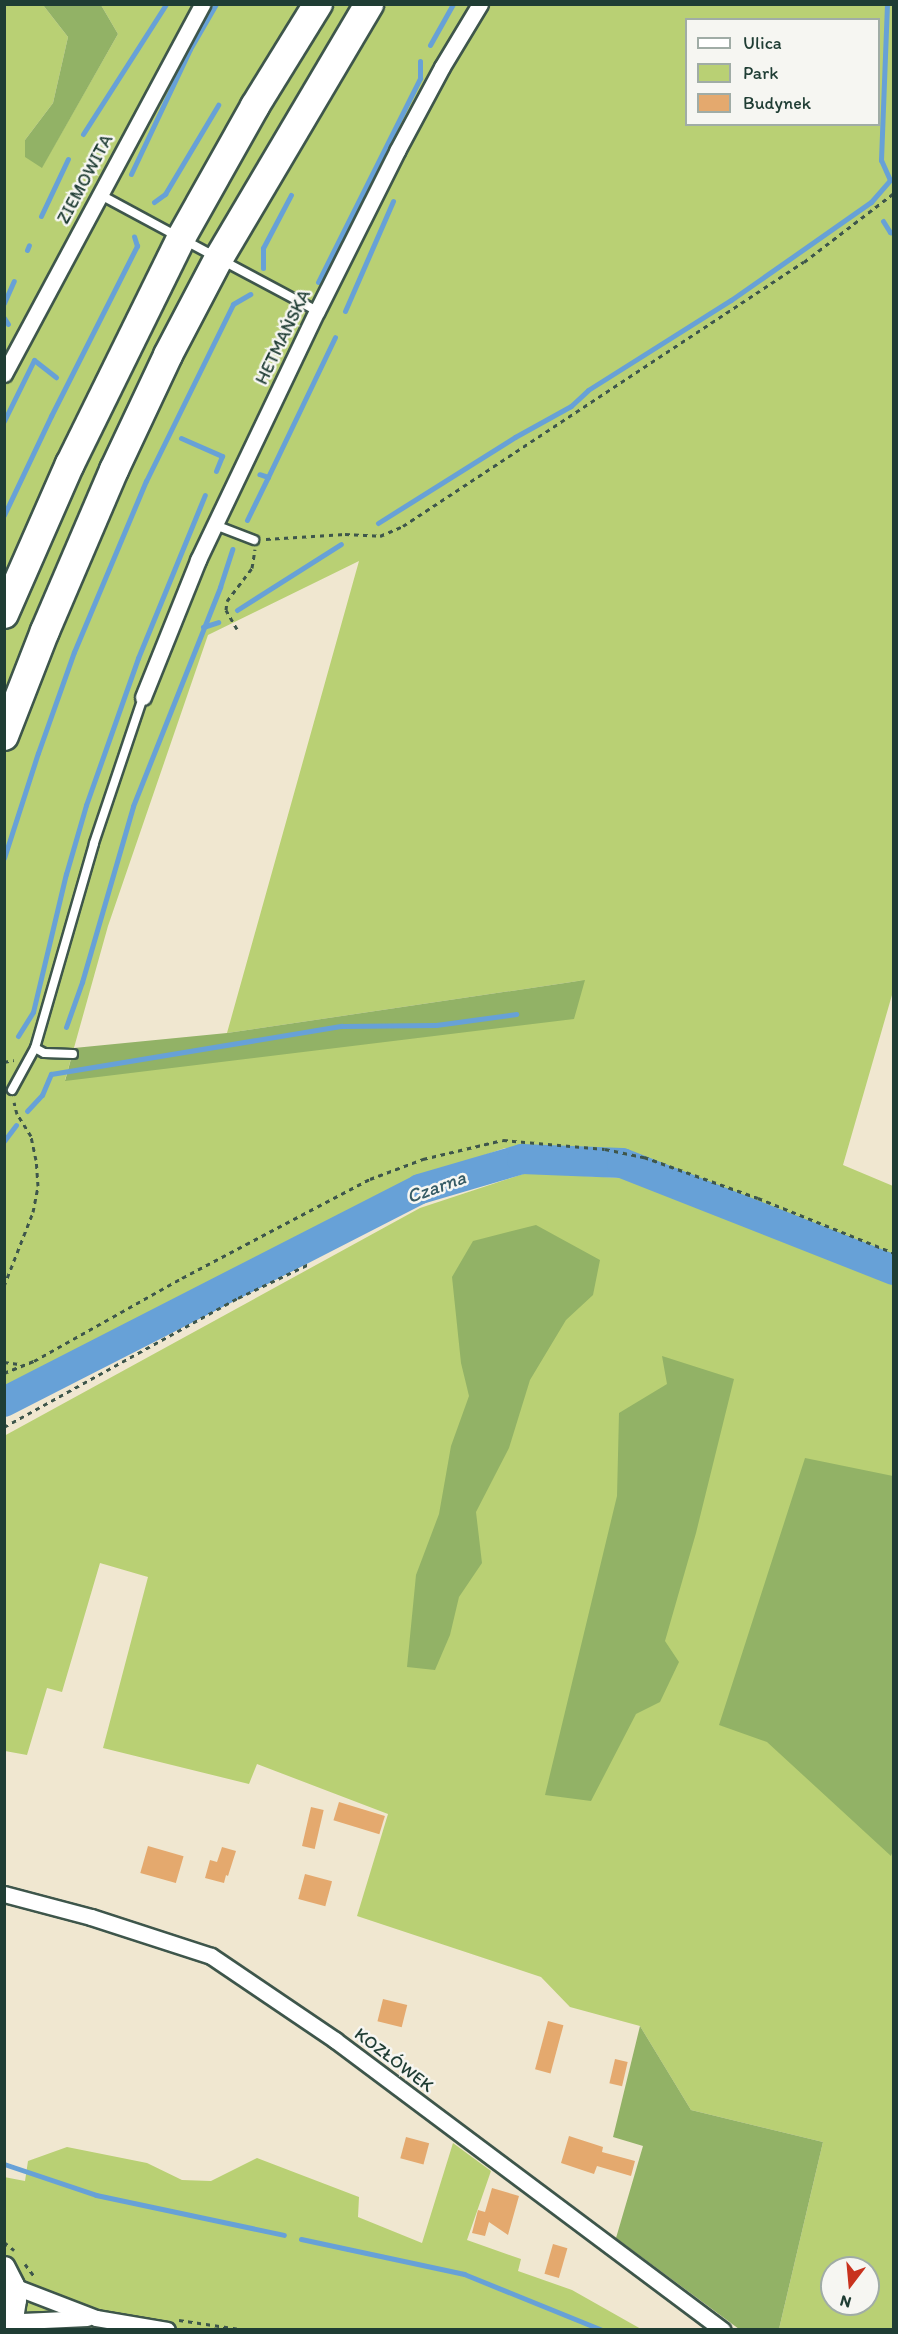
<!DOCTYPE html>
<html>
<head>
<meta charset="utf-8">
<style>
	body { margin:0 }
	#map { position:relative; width:898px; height:2334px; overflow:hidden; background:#f0e7d0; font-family:Itim,sans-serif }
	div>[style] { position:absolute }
	.green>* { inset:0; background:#b9d074 }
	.forest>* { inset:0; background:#92b266 }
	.stream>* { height:5px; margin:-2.5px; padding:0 2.5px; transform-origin:2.5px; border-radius:2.5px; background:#67a1d7 }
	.river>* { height:30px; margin:-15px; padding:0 15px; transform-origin:15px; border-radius:15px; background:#67a1d7 }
	.building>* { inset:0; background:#e4a96e; transform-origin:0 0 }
	.path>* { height:3px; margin-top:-1.5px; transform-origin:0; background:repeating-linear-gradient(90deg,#3e564b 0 4.5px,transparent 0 9px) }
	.roads { filter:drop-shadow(2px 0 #3e564b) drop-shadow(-2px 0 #3e564b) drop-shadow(0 2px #3e564b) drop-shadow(0 -2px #3e564b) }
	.lane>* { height:8px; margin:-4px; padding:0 4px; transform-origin:4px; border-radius:4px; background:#fff }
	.street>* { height:15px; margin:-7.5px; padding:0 7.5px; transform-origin:7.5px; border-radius:7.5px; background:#fff }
	.secondary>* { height:22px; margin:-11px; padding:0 11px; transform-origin:11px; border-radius:11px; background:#fff }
	.highway>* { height:28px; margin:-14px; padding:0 14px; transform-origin:14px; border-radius:14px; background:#fff }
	span { translate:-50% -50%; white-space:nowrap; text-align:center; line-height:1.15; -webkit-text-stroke:5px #f6f6f2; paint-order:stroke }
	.street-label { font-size:18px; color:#1f3d34 }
	.water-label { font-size:20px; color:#355b65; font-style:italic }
	.frame { position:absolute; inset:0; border:6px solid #1f3d34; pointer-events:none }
	.legend { position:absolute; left:685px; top:18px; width:195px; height:108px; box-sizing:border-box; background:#f6f6f2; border:2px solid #a0aca6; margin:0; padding:8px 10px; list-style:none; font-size:18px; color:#1f3d34 }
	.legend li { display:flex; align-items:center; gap:12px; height:30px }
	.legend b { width:30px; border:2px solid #a0aca6 }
	.north { position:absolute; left:820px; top:2256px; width:60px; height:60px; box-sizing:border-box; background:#f6f6f2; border:2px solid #a0aca6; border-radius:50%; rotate:196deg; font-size:16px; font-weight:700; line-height:24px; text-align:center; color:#1f3d34 }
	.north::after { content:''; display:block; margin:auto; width:21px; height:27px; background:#c8321e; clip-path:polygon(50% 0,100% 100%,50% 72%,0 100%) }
</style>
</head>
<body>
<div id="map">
	<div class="green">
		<div style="clip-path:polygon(evenodd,5px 5px,43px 5px,68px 37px,53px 103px,25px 140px,42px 167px,118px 34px,101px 5px,893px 5px,894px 988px,843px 1165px,893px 1186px,893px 1257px,619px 1154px,505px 1148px,427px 1175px,5px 1389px,5px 5px,686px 20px,878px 20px,878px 124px,686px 124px,686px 20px,5px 5px,359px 561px,227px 1033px,585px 980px,65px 1080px,108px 926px,208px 635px,359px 561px)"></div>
		<div style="clip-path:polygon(evenodd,526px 1173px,623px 1178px,893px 1283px,893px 2329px,779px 2329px,823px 2142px,691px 2110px,640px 2026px,570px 2007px,541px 1977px,357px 1916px,388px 1814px,257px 1764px,249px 1784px,103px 1748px,148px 1577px,100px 1563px,62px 1692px,47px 1688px,27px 1755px,5px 1751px,4px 1436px,420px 1208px,526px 1173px,832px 2268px,868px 2268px,868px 2304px,832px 2304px,832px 2268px)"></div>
		<div style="clip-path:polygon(453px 2143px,491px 2171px,467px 2240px,521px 2259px,518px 2271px,572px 2290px,641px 2329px,5px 2329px,4px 2177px,25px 2181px,28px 2161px,67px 2147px,147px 2163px,182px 2180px,211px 2181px,257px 2158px,359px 2197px,358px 2217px,422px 2243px)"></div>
	</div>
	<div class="forest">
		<div style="clip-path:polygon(43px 5px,101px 5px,118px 34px,42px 168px,25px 157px,25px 140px,53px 103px,68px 37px)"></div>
		<div style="clip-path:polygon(585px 980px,574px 1019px,65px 1081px,74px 1048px,227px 1033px)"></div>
		<div style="clip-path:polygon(536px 1225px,600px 1260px,593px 1295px,566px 1320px,530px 1380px,509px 1448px,476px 1512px,482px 1563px,459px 1597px,450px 1635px,435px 1670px,407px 1667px,416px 1575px,439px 1514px,451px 1446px,469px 1396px,461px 1363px,452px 1277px,473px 1241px)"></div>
		<div style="clip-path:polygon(662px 1356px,734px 1379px,696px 1533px,665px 1641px,679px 1662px,660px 1702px,636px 1714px,591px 1801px,545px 1795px,617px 1496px,619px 1413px,667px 1384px)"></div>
		<div style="clip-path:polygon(805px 1458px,893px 1476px,894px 1847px,891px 1856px,767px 1742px,719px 1725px)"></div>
		<div style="clip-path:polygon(640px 2026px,691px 2110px,823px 2142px,779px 2329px,739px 2329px,616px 2238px,643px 2146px,613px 2137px)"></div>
	</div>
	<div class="stream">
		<div style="left:430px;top:45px;width:47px;rotate:-60.7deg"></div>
		<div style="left:83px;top:134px;width:154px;rotate:-57.4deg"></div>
		<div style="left:131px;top:174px;width:138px;rotate:-64.7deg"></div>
		<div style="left:190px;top:49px;width:52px;rotate:-60deg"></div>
		<div style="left:154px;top:202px;width:14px;rotate:-36deg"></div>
		<div style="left:165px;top:194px;width:104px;rotate:-59.2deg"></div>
		<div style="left:41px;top:216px;width:63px;rotate:-64.7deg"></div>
		<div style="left:883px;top:221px;width:13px;rotate:58deg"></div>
		<div style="left:890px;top:232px;width:4px;rotate:14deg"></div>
		<div style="left:27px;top:250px;width:5px;rotate:-68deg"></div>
		<div style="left:263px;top:268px;width:20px;rotate:-90deg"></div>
		<div style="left:263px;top:248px;width:60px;rotate:-62.2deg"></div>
		<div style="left:318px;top:282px;width:228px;rotate:-63.4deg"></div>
		<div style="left:420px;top:78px;width:17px;rotate:-90deg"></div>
		<div style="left:4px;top:303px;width:24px;rotate:-66deg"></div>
		<div style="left:345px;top:311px;width:120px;rotate:-66.4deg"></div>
		<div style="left:4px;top:318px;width:7px;rotate:56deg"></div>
		<div style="left:4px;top:421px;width:68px;rotate:-63.8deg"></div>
		<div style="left:34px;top:360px;width:28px;rotate:38deg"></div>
		<div style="left:181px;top:438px;width:45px;rotate:23.7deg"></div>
		<div style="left:222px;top:456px;width:16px;rotate:112deg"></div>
		<div style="left:268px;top:477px;width:155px;rotate:-64.4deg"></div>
		<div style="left:4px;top:515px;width:110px;rotate:-64.6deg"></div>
		<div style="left:51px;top:416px;width:191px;rotate:-63.2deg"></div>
		<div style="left:137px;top:246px;width:10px;rotate:-107deg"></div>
		<div style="left:247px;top:520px;width:48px;rotate:-64deg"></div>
		<div style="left:268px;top:477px;width:9px;rotate:-162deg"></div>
		<div style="left:378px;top:523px;width:162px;rotate:-32.1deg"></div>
		<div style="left:515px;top:437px;width:64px;rotate:-29deg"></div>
		<div style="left:571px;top:406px;width:23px;rotate:-43deg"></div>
		<div style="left:588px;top:390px;width:169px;rotate:-32.2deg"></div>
		<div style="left:731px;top:300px;width:171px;rotate:-35deg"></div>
		<div style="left:871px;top:202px;width:29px;rotate:-49deg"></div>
		<div style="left:890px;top:180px;width:22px;rotate:-114deg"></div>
		<div style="left:881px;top:160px;width:156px;rotate:-87.8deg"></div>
		<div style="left:237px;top:610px;width:123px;rotate:-32.4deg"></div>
		<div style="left:203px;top:627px;width:16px;rotate:-18deg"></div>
		<div style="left:4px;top:858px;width:110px;rotate:-72.1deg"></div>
		<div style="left:38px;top:753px;width:107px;rotate:-70.4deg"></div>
		<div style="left:74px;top:652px;width:186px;rotate:-67.2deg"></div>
		<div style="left:146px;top:481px;width:197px;rotate:-63.8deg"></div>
		<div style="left:233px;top:304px;width:20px;rotate:-30deg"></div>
		<div style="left:66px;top:1027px;width:48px;rotate:-70.4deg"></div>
		<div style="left:82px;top:982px;width:183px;rotate:-73.8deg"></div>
		<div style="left:133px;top:806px;width:236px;rotate:-68.3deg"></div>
		<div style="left:220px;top:587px;width:40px;rotate:-72deg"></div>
		<div style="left:18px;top:1036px;width:28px;rotate:-58deg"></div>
		<div style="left:33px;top:1012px;width:142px;rotate:-76.6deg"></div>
		<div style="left:66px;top:874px;width:72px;rotate:-73.8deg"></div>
		<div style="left:86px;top:805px;width:156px;rotate:-70.5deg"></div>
		<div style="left:138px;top:658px;width:176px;rotate:-67.7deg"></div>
		<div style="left:27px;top:1111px;width:22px;rotate:-47deg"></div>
		<div style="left:42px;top:1095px;width:23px;rotate:-67deg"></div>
		<div style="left:51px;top:1074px;width:295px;rotate:-9.4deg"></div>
		<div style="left:342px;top:1026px;width:94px;rotate:-0.6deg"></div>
		<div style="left:436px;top:1025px;width:81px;rotate:-7.8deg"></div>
		<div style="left:4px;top:1141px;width:20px;rotate:-53deg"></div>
		<div style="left:4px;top:2164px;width:97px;rotate:18.6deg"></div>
		<div style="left:96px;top:2195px;width:192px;rotate:12deg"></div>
		<div style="left:301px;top:2239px;width:167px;rotate:12.1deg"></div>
		<div style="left:464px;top:2274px;width:149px;rotate:22.1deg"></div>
	</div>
	<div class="river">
		<div style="left:4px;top:1402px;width:467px;rotate:-27.1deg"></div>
		<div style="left:420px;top:1189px;width:106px;rotate:-16.4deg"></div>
		<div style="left:522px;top:1159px;width:100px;rotate:2.3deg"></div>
		<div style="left:622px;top:1163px;width:292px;rotate:21.5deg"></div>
	</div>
	<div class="building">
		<div style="left:339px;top:1802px;width:48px;height:19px;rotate:17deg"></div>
		<div style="left:311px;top:1807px;width:13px;height:40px;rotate:13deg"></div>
		<div style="left:148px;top:1846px;width:37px;height:28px;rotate:16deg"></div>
		<div style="clip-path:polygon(222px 1847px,236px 1851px,228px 1876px,226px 1875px,224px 1883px,205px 1878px,210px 1860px,217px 1862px)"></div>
		<div style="left:305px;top:1874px;width:28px;height:26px;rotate:15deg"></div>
		<div style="left:383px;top:1999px;width:25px;height:23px;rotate:14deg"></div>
		<div style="left:548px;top:2021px;width:16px;height:50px;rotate:15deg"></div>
		<div style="left:615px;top:2059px;width:13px;height:25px;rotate:13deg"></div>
		<div style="clip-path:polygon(569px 2136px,603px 2147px,602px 2152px,635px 2161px,631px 2176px,597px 2166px,594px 2174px,561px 2163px)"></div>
		<div style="left:406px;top:2137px;width:24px;height:22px;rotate:15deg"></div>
		<div style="clip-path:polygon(492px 2188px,519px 2196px,508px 2235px,489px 2222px,485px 2236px,472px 2233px,478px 2210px,485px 2212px)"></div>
		<div style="left:553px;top:2244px;width:15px;height:31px;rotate:16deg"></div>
	</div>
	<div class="path">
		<div style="left:266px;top:539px;width:79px;rotate:-3.6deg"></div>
		<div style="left:345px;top:534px;width:35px;rotate:3deg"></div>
		<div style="left:380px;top:536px;width:25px;rotate:-23deg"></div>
		<div style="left:403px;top:526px;width:480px;rotate:-33.4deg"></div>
		<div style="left:804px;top:262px;width:113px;rotate:-37.5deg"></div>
		<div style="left:237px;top:629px;width:22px;rotate:-120deg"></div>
		<div style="left:226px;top:610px;width:9px;rotate:-84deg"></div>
		<div style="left:227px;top:601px;width:41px;rotate:-52.9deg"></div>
		<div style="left:252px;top:568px;width:19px;rotate:-81deg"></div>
		<div style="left:4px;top:1062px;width:10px;rotate:-11deg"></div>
		<div style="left:4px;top:1286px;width:79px;rotate:-68.6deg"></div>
		<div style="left:33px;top:1212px;width:26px;rotate:-79deg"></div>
		<div style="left:38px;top:1186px;width:26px;rotate:-94deg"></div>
		<div style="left:36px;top:1160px;width:25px;rotate:-102deg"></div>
		<div style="left:31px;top:1136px;width:26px;rotate:-122deg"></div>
		<div style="left:17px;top:1114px;width:12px;rotate:-104deg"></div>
		<div style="left:4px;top:1362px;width:15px;rotate:8deg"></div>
		<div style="left:4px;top:1373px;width:32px;rotate:-22deg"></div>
		<div style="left:34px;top:1361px;width:170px;rotate:-29.3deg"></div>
		<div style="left:182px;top:1278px;width:212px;rotate:-27.8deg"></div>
		<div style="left:370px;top:1179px;width:57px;rotate:-20.7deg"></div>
		<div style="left:423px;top:1159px;width:82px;rotate:-13.4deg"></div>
		<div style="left:503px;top:1140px;width:102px;rotate:5deg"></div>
		<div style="left:605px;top:1149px;width:40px;rotate:12deg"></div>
		<div style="left:644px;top:1157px;width:121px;rotate:19.8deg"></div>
		<div style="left:758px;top:1198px;width:147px;rotate:22deg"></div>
		<div style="left:4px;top:1427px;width:267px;rotate:-28.9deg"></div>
		<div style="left:238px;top:1298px;width:79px;rotate:-25.6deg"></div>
		<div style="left:4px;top:2242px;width:13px;rotate:39deg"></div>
		<div style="left:25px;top:2264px;width:15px;rotate:53deg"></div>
		<div style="left:179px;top:2320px;width:68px;rotate:8.5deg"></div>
	</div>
	<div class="roads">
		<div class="lane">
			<div style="left:99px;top:194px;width:86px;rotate:28.3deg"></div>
			<div style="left:186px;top:241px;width:149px;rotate:28.1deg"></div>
			<div style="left:215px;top:525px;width:42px;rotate:21deg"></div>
			<div style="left:35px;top:1048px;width:10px;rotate:29deg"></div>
			<div style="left:44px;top:1053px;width:29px;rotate:2deg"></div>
			<div style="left:12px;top:1090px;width:48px;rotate:-61.3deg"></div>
			<div style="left:35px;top:1048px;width:213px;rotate:-73.9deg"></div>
			<div style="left:94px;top:843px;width:154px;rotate:-71.4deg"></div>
		</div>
		<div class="street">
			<div style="left:4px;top:374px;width:420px;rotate:-61.8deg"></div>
			<div style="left:143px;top:697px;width:148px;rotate:-68.1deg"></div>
			<div style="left:198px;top:560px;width:276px;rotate:-64.5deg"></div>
			<div style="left:317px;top:311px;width:179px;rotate:-63.4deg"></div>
			<div style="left:397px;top:151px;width:95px;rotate:-61.8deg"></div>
			<div style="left:442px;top:67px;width:74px;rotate:-58.9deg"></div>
			<div style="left:4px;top:1894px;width:90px;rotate:14.8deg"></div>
			<div style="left:91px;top:1917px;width:126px;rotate:18deg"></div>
			<div style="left:211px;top:1956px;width:150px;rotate:34.1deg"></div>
			<div style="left:335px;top:2040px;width:484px;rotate:36.8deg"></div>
			<div style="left:13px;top:2286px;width:89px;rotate:21.1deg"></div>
			<div style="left:96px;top:2318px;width:72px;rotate:9.6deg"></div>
			<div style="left:8px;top:2325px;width:15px;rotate:-16deg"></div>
			<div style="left:22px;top:2321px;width:65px;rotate:-2.6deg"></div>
		</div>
		<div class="secondary">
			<div style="left:4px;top:2268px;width:20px;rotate:63deg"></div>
			<div style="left:13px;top:2286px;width:14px;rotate:82deg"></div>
			<div style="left:15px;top:2300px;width:13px;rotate:99deg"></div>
			<div style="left:13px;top:2313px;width:18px;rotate:119deg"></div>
		</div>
		<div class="highway">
			<div style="left:4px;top:614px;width:164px;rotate:-66.3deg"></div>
			<div style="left:70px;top:464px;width:252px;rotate:-63.8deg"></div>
			<div style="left:181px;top:238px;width:151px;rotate:-60.7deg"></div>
			<div style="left:255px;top:106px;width:120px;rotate:-58.3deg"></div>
			<div style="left:4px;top:736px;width:113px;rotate:-68.7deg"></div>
			<div style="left:45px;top:631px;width:175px;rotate:-66.8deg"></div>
			<div style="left:114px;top:470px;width:127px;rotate:-64.8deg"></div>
			<div style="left:168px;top:355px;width:110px;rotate:-62.3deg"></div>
			<div style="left:219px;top:258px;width:295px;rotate:-59.4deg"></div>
		</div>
	</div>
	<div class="street-label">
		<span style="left:85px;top:179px;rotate:-62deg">ZIEMOWITA</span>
		<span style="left:283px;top:337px;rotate:-64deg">HETMAŃSKA</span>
		<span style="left:394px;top:2060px;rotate:37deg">KOZŁÓWEK</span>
	</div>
	<div class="water-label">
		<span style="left:436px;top:1187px;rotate:-20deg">Czarna</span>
	</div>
	<div class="frame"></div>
	<ul class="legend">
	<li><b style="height:8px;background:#fff"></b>Ulica</li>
	<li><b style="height:16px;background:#b9d074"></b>Park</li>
	<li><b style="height:16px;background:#e4a96e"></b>Budynek</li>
	</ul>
	<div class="north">N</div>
</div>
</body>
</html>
